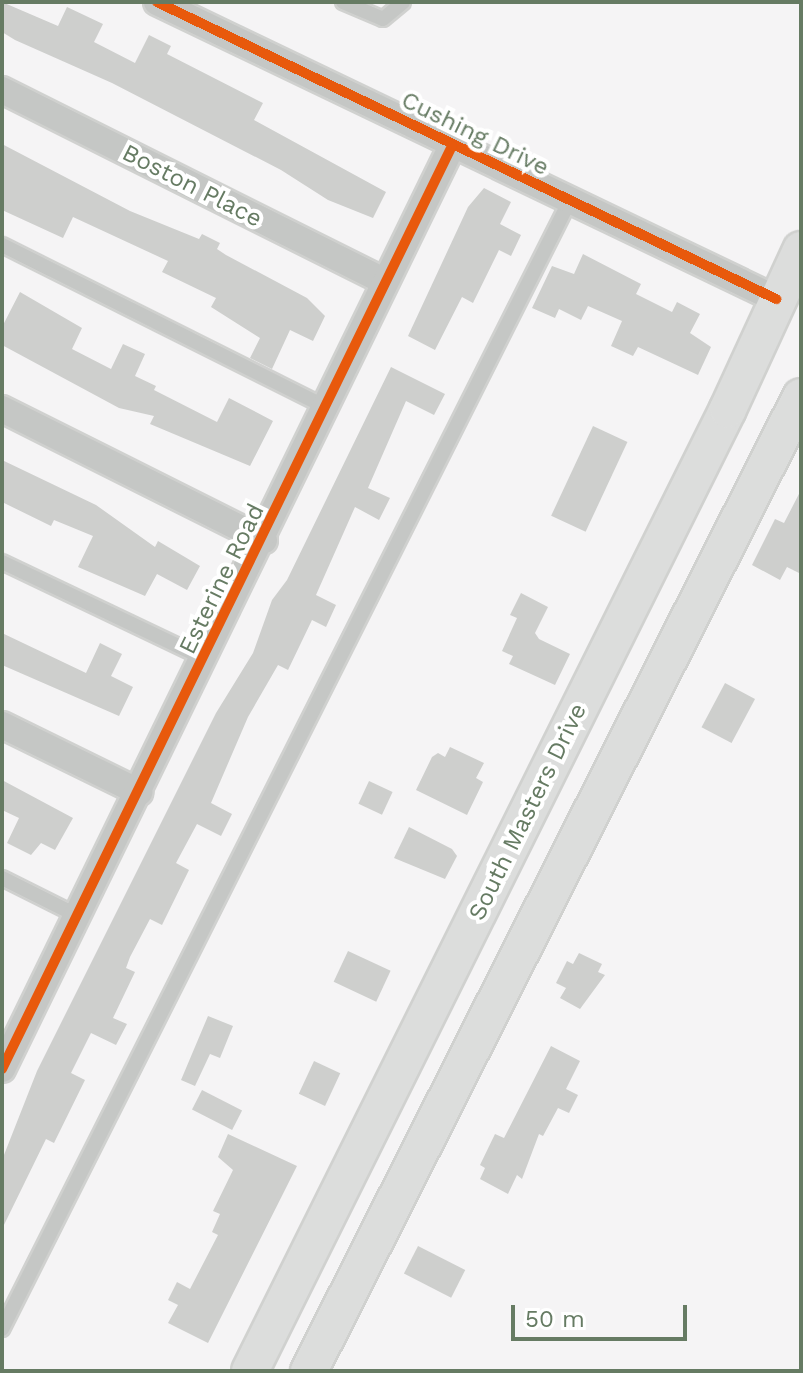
<!DOCTYPE html>
<html>
<head>
<meta charset="utf-8">
<style>
	body { margin:0 }
	#map { position:relative; width:803px; height:1373px; overflow:hidden; background:#f5f4f5; font-family:"Work Sans",sans-serif }
	div>[style] { position:absolute }
	.building>* { inset:0; background:#cecfcd; transform-origin:0 0 }
	.roads { filter:drop-shadow(2px 0 #d0d1cf) drop-shadow(-2px 0 #d0d1cf) drop-shadow(0 2px #d0d1cf) drop-shadow(0 -2px #d0d1cf) }
	.lane>* { height:14px; margin:-7px; padding:0 7px; transform-origin:7px; border-radius:7px; background:#c5c7c5 }
	.street>* { height:26px; margin:-13px; padding:0 13px; transform-origin:13px; border-radius:13px; background:#c5c7c5 }
	.secondary>* { height:36px; margin:-18px; padding:0 18px; transform-origin:18px; border-radius:18px; background:#dcdddc }
	.cycleway>* { height:10px; margin:-5px; padding:0 5px; transform-origin:5px; border-radius:5px; background:#e8590c }
	span { translate:-50% -50%; white-space:nowrap; text-align:center; line-height:1.15; -webkit-text-stroke:8px #fff; paint-order:stroke }
	.street-label { font-size:24px; color:#667b63 }
	.frame { position:absolute; inset:0; border:4px solid #667b63; pointer-events:none }
	.scale { position:absolute; left:511px; top:1305px; width:176px; height:36px; box-sizing:border-box; border:4px solid #667b63; border-top:0; padding-left:10px; font-size:24px; line-height:28px; white-space:nowrap; color:#667b63; -webkit-text-stroke:6px #fff; paint-order:stroke }
</style>
</head>
<body>
<div id="map">
	<div class="building">
		<div style="clip-path:polygon(2px 2px,58px 26px,67px 7px,103px 24px,94px 42px,135px 63px,149px 35px,171px 46px,167px 54px,263px 103px,254px 120px,386px 192px,373px 218px,328px 200px,281px 170px,112px 83px,15px 40px,2px 32px)"></div>
		<div style="clip-path:polygon(2px 144px,130px 211px,199px 239px,202px 234px,220px 243px,217px 249px,226px 255px,307px 298px,325px 316px,313px 341px,290px 330px,272px 369px,250px 358px,260px 338px,211px 307px,216px 298px,162px 272px,168px 261px,73px 217px,63px 238px,2px 210px)"></div>
		<div style="clip-path:polygon(484px 188px,511px 202px,500px 224px,521px 235px,511px 256px,499px 250px,473px 303px,462px 297px,435px 350px,408px 336px,468px 207px)"></div>
		<div style="clip-path:polygon(583px 254px,641px 284px,636px 294px,672px 312px,677px 302px,700px 314px,690px 333px,711px 347px,698px 375px,638px 347px,633px 356px,611px 346px,622px 321px,588px 306px,581px 320px,559px 309px,555px 318px,532px 308px,552px 266px,574px 274px)"></div>
		<div style="clip-path:polygon(20px 292px,82px 328px,72px 349px,111px 369px,123px 344px,145px 354px,135px 376px,156px 386px,154px 390px,217px 422px,229px 398px,273px 421px,250px 466px,150px 424px,154px 416px,119px 408px,2px 345px,2px 327px)"></div>
		<div style="clip-path:polygon(391px 367px,445px 394px,434px 415px,406px 401px,368px 488px,390px 498px,379px 520px,355px 507px,316px 595px,336px 605px,326px 627px,312px 620px,288px 670px,278px 665px,248px 717px,211px 803px,232px 814px,221px 836px,197px 824px,176px 863px,189px 870px,162px 925px,150px 919px,130px 957px,126px 968px,135px 972px,113px 1018px,127px 1024px,116px 1045px,91px 1033px,71px 1073px,85px 1080px,54px 1143px,46px 1139px,2px 1229px,2px 1160px,37px 1071px,216px 713px,253px 653px,272px 600px,287px 580px)"></div>
		<div style="left:593px;top:426px;width:38px;height:99px;rotate:25deg"></div>
		<div style="clip-path:polygon(2px 460px,96px 505px,155px 547px,158px 541px,200px 566px,187px 590px,157px 574px,145px 596px,78px 567px,93px 536px,54px 520px,51px 526px,2px 502px)"></div>
		<div style="clip-path:polygon(801px 490px,801px 574px,787px 567px,780px 580px,752px 565px,775px 519px,784px 523px)"></div>
		<div style="clip-path:polygon(521px 593px,548px 607px,535px 633px,539px 639px,570px 654px,555px 685px,509px 664px,513px 656px,502px 651px,517px 618px,510px 615px)"></div>
		<div style="clip-path:polygon(2px 633px,86px 673px,100px 643px,122px 654px,111px 676px,133px 687px,119px 716px,2px 665px)"></div>
		<div style="left:725px;top:683px;width:34px;height:50px;rotate:28deg"></div>
		<div style="clip-path:polygon(450px 747px,484px 763px,476px 778px,483px 782px,467px 815px,416px 790px,432px 757px,438px 753px,445px 757px)"></div>
		<div style="clip-path:polygon(2px 780px,73px 818px,55px 850px,41px 843px,31px 855px,7px 843px,19px 818px,2px 810px)"></div>
		<div style="left:369px;top:781px;width:26px;height:25px;rotate:25deg"></div>
		<div style="clip-path:polygon(409px 827px,452px 849px,457px 856px,445px 879px,394px 858px)"></div>
		<div style="left:348px;top:951px;width:47px;height:34px;rotate:25deg"></div>
		<div style="clip-path:polygon(579px 953px,602px 964px,598px 972px,605px 975px,580px 1009px,560px 998px,566px 988px,556px 983px,567px 961px,573px 964px)"></div>
		<div style="clip-path:polygon(208px 1016px,233px 1026px,220px 1058px,210px 1054px,195px 1086px,181px 1080px)"></div>
		<div style="clip-path:polygon(551px 1046px,580px 1061px,566px 1089px,578px 1095px,569px 1113px,558px 1108px,543px 1136px,539px 1134px,522px 1179px,517px 1175px,508px 1194px,480px 1179px,485px 1168px,480px 1165px,495px 1134px,504px 1138px)"></div>
		<div style="left:314px;top:1061px;width:29px;height:36px;rotate:25deg"></div>
		<div style="left:202px;top:1090px;width:45px;height:22px;rotate:27deg"></div>
		<div style="clip-path:polygon(228px 1134px,297px 1166px,208px 1343px,168px 1323px,178px 1305px,168px 1300px,177px 1282px,190px 1289px,218px 1235px,212px 1232px,220px 1214px,213px 1211px,233px 1170px,218px 1157px)"></div>
		<div style="left:418px;top:1246px;width:53px;height:31px;rotate:27deg"></div>
	</div>
	<div class="roads">
		<div class="lane">
			<div style="left:343px;top:2px;width:43px;rotate:23deg"></div>
			<div style="left:383px;top:19px;width:26px;rotate:-40deg"></div>
			<div style="left:2px;top:245px;width:361px;rotate:26.6deg"></div>
			<div style="left:2px;top:562px;width:225px;rotate:25.5deg"></div>
			<div style="left:2px;top:878px;width:85px;rotate:26.6deg"></div>
			<div style="left:2px;top:1329px;width:1262px;rotate:-63.29deg"></div>
		</div>
		<div class="street">
			<div style="left:157px;top:2px;width:687px;rotate:25.63deg"></div>
			<div style="left:2px;top:90px;width:426px;rotate:26.6deg"></div>
			<div style="left:2px;top:409px;width:293px;rotate:26.6deg"></div>
			<div style="left:2px;top:725px;width:153px;rotate:26.1deg"></div>
			<div style="left:2px;top:1069px;width:1027px;rotate:-64.01deg"></div>
		</div>
		<div class="secondary">
			<div style="left:250px;top:1371px;width:1074px;rotate:-63.58deg"></div>
			<div style="left:728px;top:409px;width:175px;rotate:-65.3deg"></div>
			<div style="left:309px;top:1371px;width:1091px;rotate:-63.2deg"></div>
		</div>
	</div>
	<div class="cycleway">
		<div style="left:157px;top:2px;width:687px;rotate:25.63deg"></div>
		<div style="left:2px;top:1069px;width:1027px;rotate:-64.01deg"></div>
	</div>
	<div class="street-label">
		<span style="left:475px;top:134px;rotate:26deg">Cushing Drive</span>
		<span style="left:192px;top:186px;rotate:27deg">Boston Place</span>
		<span style="left:222px;top:579px;rotate:-64deg">Esterine Road</span>
		<span style="left:528px;top:812px;rotate:-64deg">South Masters Drive</span>
	</div>
	<div class="frame"></div>
	<div class="scale">50 m</div>
</div>
</body>
</html>
